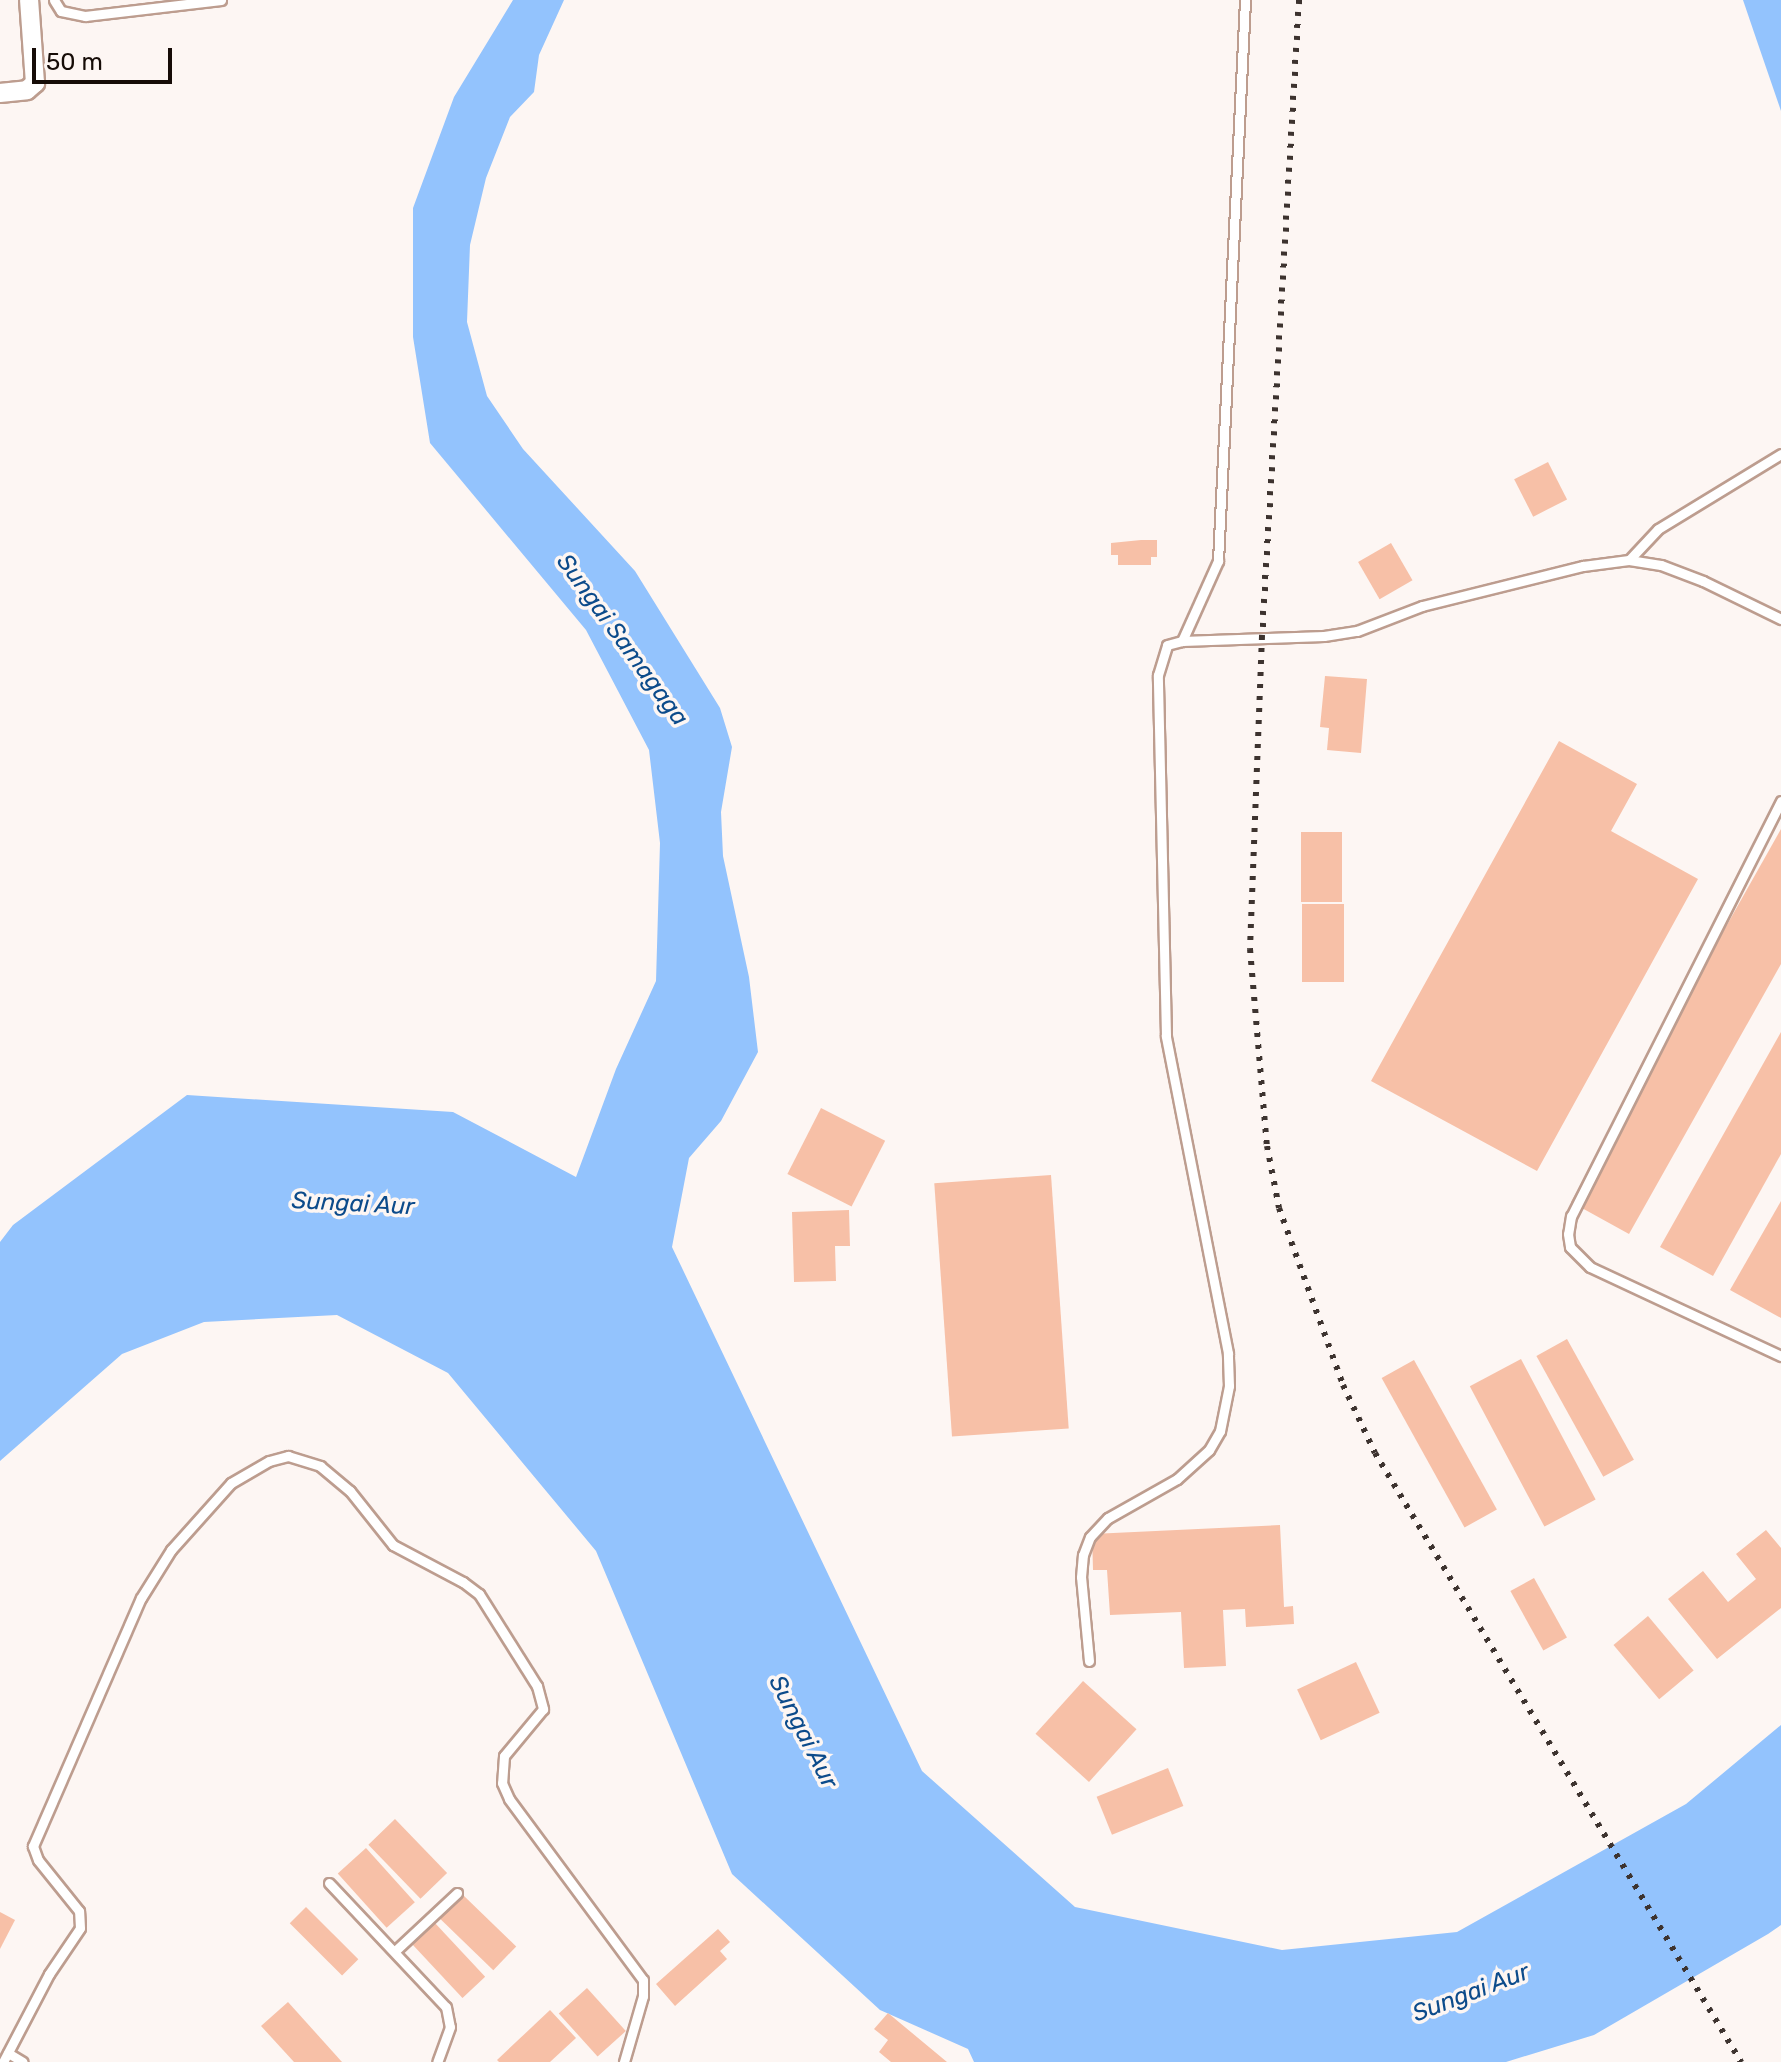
<!DOCTYPE html>
<html>
<head>
<meta charset="utf-8">
<style>
	body { margin:0 }
	#map { position:relative; width:1781px; height:2062px; overflow:hidden; background:#fdf6f3; font-family:Rubik,sans-serif }
	div>[style] { position:absolute }
	.water>* { inset:0; background:#93c3fd }
	.building>* { inset:0; background:#f7c0a7; transform-origin:0 0 }
	.roads { filter:drop-shadow(2px 0 #bd9d8f) drop-shadow(-2px 0 #bd9d8f) drop-shadow(0 2px #bd9d8f) drop-shadow(0 -2px #bd9d8f) }
	.service>* { height:9px; margin:-4.5px; padding:0 4.5px; transform-origin:4.5px; border-radius:4.5px; background:#fff }
	.minor>* { height:18px; margin:-9px; padding:0 9px; transform-origin:9px; border-radius:9px; background:#fff }
	.rail>* { height:6px; margin-top:-3px; transform-origin:0; background:repeating-linear-gradient(90deg,#3d332f 0 4px,transparent 0 12px) }
	span { translate:-50% -50%; white-space:nowrap; text-align:center; line-height:1.15; -webkit-text-stroke:7px #fdf6f3; paint-order:stroke }
	.water-label { font-size:24px; color:#0c4b8b; font-style:italic }
	.scale { position:absolute; left:32px; top:48px; width:140px; height:36px; box-sizing:border-box; border:4px solid #160c07; border-top:0; padding-left:10px; font-size:24px; line-height:28px; white-space:nowrap; color:#160c07; -webkit-text-stroke:6px #fdf6f3; paint-order:stroke }
</style>
</head>
<body>
<div id="map">
	<div class="water">
		<div style="clip-path:polygon(513px 0,564px 0,539px 55px,534px 92px,510px 117px,486px 178px,470px 245px,467px 322px,487px 396px,523px 449px,635px 571px,720px 708px,732px 747px,721px 812px,723px 856px,749px 977px,758px 1052px,721px 1121px,689px 1158px,672px 1247px,922px 1771px,1075px 1907px,1282px 1950px,1457px 1932px,1686px 1804px,1781px 1725px,1781px 1925px,1768px 1934px,1594px 2035px,1506px 2062px,974px 2062px,968px 2049px,880px 2010px,732px 1874px,596px 1551px,448px 1373px,337px 1315px,204px 1322px,122px 1354px,0 1461px,0 1242px,13px 1225px,187px 1095px,453px 1112px,576px 1177px,616px 1069px,656px 981px,660px 843px,649px 750px,586px 630px,430px 443px,413px 337px,413px 208px,454px 97px)"></div>
		<div style="clip-path:polygon(1743px 0,1781px 0,1781px 111px,1759px 47px)"></div>
	</div>
	<div class="building">
		<div style="left:1548px;top:462px;width:42px;height:38px;rotate:63deg"></div>
		<div style="clip-path:polygon(1141px 540px,1157px 540px,1157px 557px,1151px 557px,1151px 565px,1118px 565px,1118px 555px,1111px 555px,1111px 543px)"></div>
		<div style="left:1391px;top:543px;width:43px;height:38px;rotate:60deg"></div>
		<div style="clip-path:polygon(1325px 676px,1367px 679px,1361px 753px,1327px 750px,1329px 728px,1320px 727px)"></div>
		<div style="clip-path:polygon(1559px 741px,1637px 784px,1611px 831px,1698px 879px,1537px 1171px,1371px 1081px)"></div>
		<div style="clip-path:polygon(1781px 829px,1781px 964px,1629px 1234px,1571px 1202px)"></div>
		<div style="left:1301px;top:832px;width:41px;height:70px"></div>
		<div style="left:1302px;top:904px;width:42px;height:78px"></div>
		<div style="clip-path:polygon(1781px 1032px,1781px 1154px,1713px 1276px,1660px 1247px)"></div>
		<div style="left:821px;top:1108px;width:72px;height:74px;rotate:27deg"></div>
		<div style="left:1051px;top:1175px;width:254px;height:117px;rotate:86deg"></div>
		<div style="clip-path:polygon(1781px 1201px,1781px 1318px,1730px 1290px)"></div>
		<div style="clip-path:polygon(849px 1210px,850px 1246px,835px 1246px,836px 1281px,794px 1282px,792px 1212px)"></div>
		<div style="left:1567px;top:1339px;width:138px;height:35px;rotate:61deg"></div>
		<div style="left:1521px;top:1359px;width:159px;height:58px;rotate:62deg"></div>
		<div style="left:1414px;top:1360px;width:171px;height:37px;rotate:61deg"></div>
		<div style="clip-path:polygon(1280px 1525px,1284px 1607px,1293px 1606px,1294px 1624px,1246px 1627px,1245px 1609px,1223px 1610px,1226px 1666px,1184px 1668px,1181px 1612px,1110px 1615px,1107px 1570px,1093px 1570px,1092px 1534px)"></div>
		<div style="clip-path:polygon(1766px 1530px,1781px 1548px,1781px 1608px,1717px 1659px,1668px 1599px,1703px 1571px,1728px 1602px,1756px 1579px,1736px 1554px)"></div>
		<div style="left:1534px;top:1578px;width:68px;height:27px;rotate:61deg"></div>
		<div style="left:1648px;top:1616px;width:71px;height:45px;rotate:50deg"></div>
		<div style="left:1356px;top:1662px;width:56px;height:65px;rotate:65deg"></div>
		<div style="left:1083px;top:1681px;width:72px;height:71px;rotate:42deg"></div>
		<div style="left:1168px;top:1768px;width:41px;height:77px;rotate:68deg"></div>
		<div style="left:395px;top:1819px;width:75px;height:37px;rotate:46deg"></div>
		<div style="left:366px;top:1848px;width:73px;height:38px;rotate:48deg"></div>
		<div style="left:463px;top:1895px;width:74px;height:33px;rotate:44deg"></div>
		<div style="left:306px;top:1907px;width:74px;height:23px;rotate:45deg"></div>
		<div style="clip-path:polygon(0 1912px,15px 1920px,0 1949px)"></div>
		<div style="left:434px;top:1922px;width:75px;height:31px;rotate:47deg"></div>
		<div style="clip-path:polygon(718px 1929px,730px 1942px,720px 1951px,727px 1959px,675px 2006px,656px 1984px)"></div>
		<div style="left:587px;top:1988px;width:58px;height:38px;rotate:48deg"></div>
		<div style="clip-path:polygon(288px 2002px,342px 2062px,294px 2062px,261px 2026px)"></div>
		<div style="clip-path:polygon(550px 2010px,576px 2038px,550px 2062px,499px 2062px,497px 2060px)"></div>
		<div style="clip-path:polygon(888px 2013px,947px 2062px,891px 2062px,879px 2052px,888px 2040px,874px 2029px)"></div>
	</div>
	<div class="roads">
		<div class="service">
			<div style="left:54px;top:0;width:13px;rotate:58deg"></div>
			<div style="left:61px;top:11px;width:25px;rotate:12deg"></div>
			<div style="left:85px;top:16px;width:137px;rotate:-6.7deg"></div>
			<div style="left:1629px;top:560px;width:42px;rotate:-46.9deg"></div>
			<div style="left:1658px;top:529px;width:144px;rotate:-31.4deg"></div>
			<div style="left:1182px;top:641px;width:88px;rotate:-65.8deg"></div>
			<div style="left:1218px;top:561px;width:562px;rotate:-87.24deg"></div>
			<div style="left:1781px;top:801px;width:465px;rotate:116.8deg"></div>
			<div style="left:1571px;top:1216px;width:18px;rotate:99deg"></div>
			<div style="left:1568px;top:1234px;width:13px;rotate:81deg"></div>
			<div style="left:1570px;top:1247px;width:28px;rotate:45deg"></div>
			<div style="left:1590px;top:1267px;width:211px;rotate:25deg"></div>
			<div style="left:1089px;top:1661px;width:84px;rotate:-95.4deg"></div>
			<div style="left:1081px;top:1577px;width:22px;rotate:-85deg"></div>
			<div style="left:1083px;top:1555px;width:19px;rotate:-69deg"></div>
			<div style="left:1090px;top:1537px;width:26px;rotate:-47deg"></div>
			<div style="left:1108px;top:1518px;width:79px;rotate:-29.5deg"></div>
			<div style="left:1177px;top:1479px;width:43px;rotate:-42.2deg"></div>
			<div style="left:1209px;top:1450px;width:22px;rotate:-60deg"></div>
			<div style="left:1220px;top:1431px;width:46px;rotate:-78.7deg"></div>
			<div style="left:1229px;top:1386px;width:33px;rotate:-92deg"></div>
			<div style="left:1228px;top:1353px;width:323px;rotate:-101.1deg"></div>
			<div style="left:1166px;top:1036px;width:361px;rotate:-91.3deg"></div>
			<div style="left:1158px;top:675px;width:31px;rotate:-73deg"></div>
			<div style="left:1167px;top:645px;width:16px;rotate:-15deg"></div>
			<div style="left:1182px;top:641px;width:142px;rotate:-2deg"></div>
			<div style="left:1324px;top:636px;width:33px;rotate:-9deg"></div>
			<div style="left:1357px;top:631px;width:70px;rotate:-21deg"></div>
			<div style="left:1422px;top:606px;width:166px;rotate:-14deg"></div>
			<div style="left:1583px;top:566px;width:46px;rotate:-7.4deg"></div>
			<div style="left:1629px;top:560px;width:32px;rotate:9deg"></div>
			<div style="left:1661px;top:565px;width:45px;rotate:20.9deg"></div>
			<div style="left:1703px;top:581px;width:87px;rotate:26deg"></div>
			<div style="left:329px;top:1883px;width:170px;rotate:46.7deg"></div>
			<div style="left:446px;top:2007px;width:20px;rotate:79deg"></div>
			<div style="left:450px;top:2027px;width:37px;rotate:110deg"></div>
			<div style="left:395px;top:1951px;width:85px;rotate:-43.1deg"></div>
			<div style="left:8px;top:2053px;width:17px;rotate:31deg"></div>
			<div style="left:3px;top:2062px;width:99px;rotate:-62.4deg"></div>
			<div style="left:49px;top:1974px;width:55px;rotate:-56deg"></div>
			<div style="left:80px;top:1928px;width:17px;rotate:-93deg"></div>
			<div style="left:79px;top:1911px;width:65px;rotate:-128.8deg"></div>
			<div style="left:38px;top:1860px;width:15px;rotate:-110deg"></div>
			<div style="left:33px;top:1846px;width:270px;rotate:-66.5deg"></div>
			<div style="left:141px;top:1598px;width:57px;rotate:-58deg"></div>
			<div style="left:171px;top:1550px;width:90px;rotate:-48.2deg"></div>
			<div style="left:231px;top:1483px;width:44px;rotate:-30.1deg"></div>
			<div style="left:269px;top:1461px;width:20px;rotate:-15deg"></div>
			<div style="left:288px;top:1456px;width:34px;rotate:17deg"></div>
			<div style="left:320px;top:1466px;width:39px;rotate:40deg"></div>
			<div style="left:350px;top:1491px;width:69px;rotate:51.5deg"></div>
			<div style="left:393px;top:1545px;width:79px;rotate:27.9deg"></div>
			<div style="left:463px;top:1582px;width:20px;rotate:37deg"></div>
			<div style="left:479px;top:1594px;width:109px;rotate:57.8deg"></div>
			<div style="left:537px;top:1686px;width:24px;rotate:75deg"></div>
			<div style="left:543px;top:1709px;width:61px;rotate:129.7deg"></div>
			<div style="left:504px;top:1756px;width:27px;rotate:94deg"></div>
			<div style="left:502px;top:1783px;width:17px;rotate:66deg"></div>
			<div style="left:509px;top:1799px;width:225px;rotate:53.5deg"></div>
			<div style="left:643px;top:1980px;width:16px;rotate:90deg"></div>
			<div style="left:643px;top:1996px;width:69px;rotate:106.1deg"></div>
		</div>
		<div class="minor">
			<div style="left:0;top:93px;width:27px;rotate:-6deg"></div>
			<div style="left:27px;top:90px;width:11px;rotate:-41deg"></div>
			<div style="left:35px;top:83px;width:83px;rotate:-94.1deg"></div>
		</div>
	</div>
	<div class="rail">
		<div style="left:1299px;top:0;width:637px;rotate:93.33deg"></div>
		<div style="left:1262px;top:636px;width:313px;rotate:92.2deg"></div>
		<div style="left:1250px;top:949px;width:198px;rotate:85.1deg"></div>
		<div style="left:1267px;top:1146px;width:63px;rotate:79deg"></div>
		<div style="left:1279px;top:1208px;width:188px;rotate:70.1deg"></div>
		<div style="left:1343px;top:1385px;width:75px;rotate:64.8deg"></div>
		<div style="left:1375px;top:1453px;width:711px;rotate:58.99deg"></div>
	</div>
	<div class="water-label">
		<span style="left:622px;top:640px;rotate:54deg">Sungai Samagaga</span>
		<span style="left:353px;top:1204px;rotate:3deg">Sungai Aur</span>
		<span style="left:803px;top:1732px;rotate:63deg">Sungai Aur</span>
		<span style="left:1471px;top:1993px;rotate:-21deg">Sungai Aur</span>
	</div>
	<div class="scale">50 m</div>
</div>
</body>
</html>
